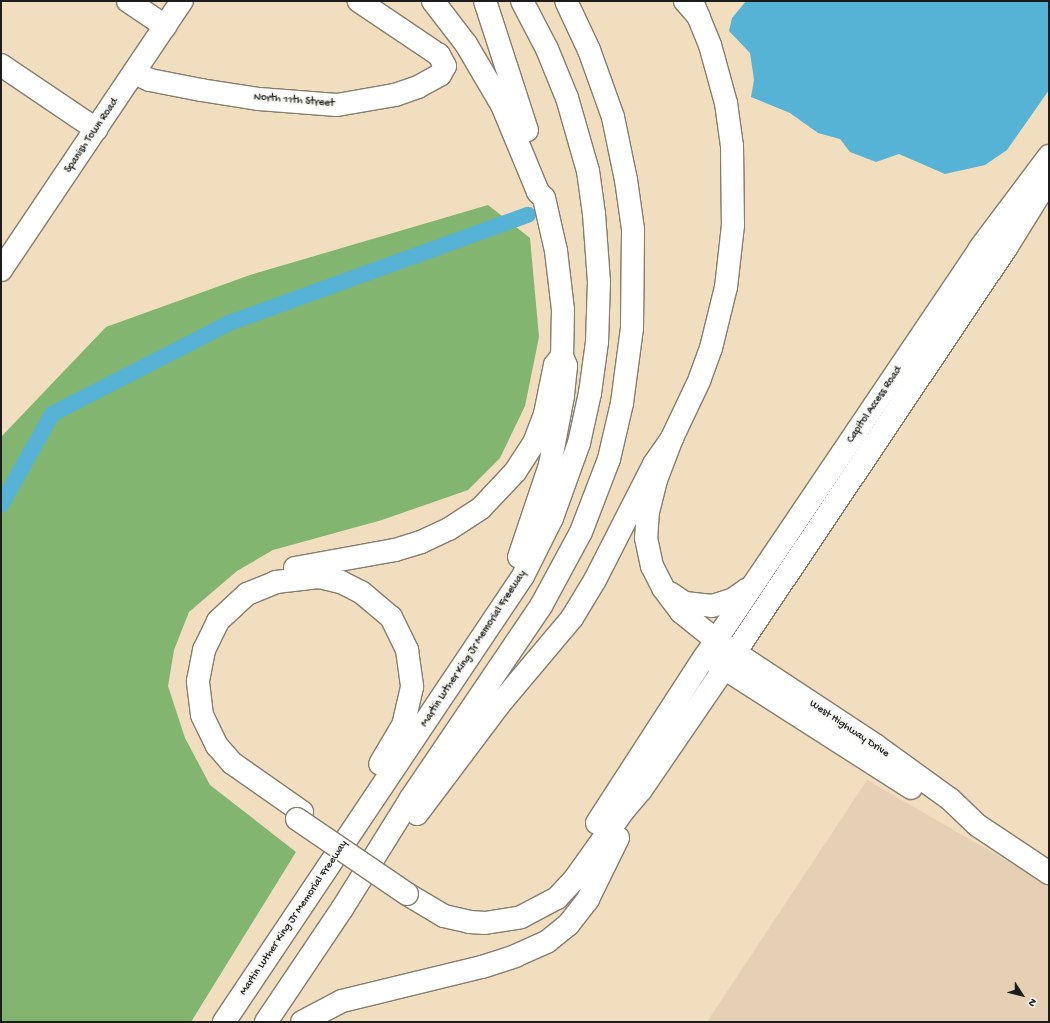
<!DOCTYPE html>
<html>
<head>
<meta charset="utf-8">
<style>
	body { margin:0 }
	#map { position:relative; width:1050px; height:1023px; overflow:hidden; background:#f0debf; font-family:"Gochi Hand",sans-serif }
	div>[style] { position:absolute }
	.built>* { inset:0; background:#e5d0b5 }
	.forest>* { inset:0; background:#81b570 }
	.water>* { inset:0; background:#57b3d5 }
	.canal>* { height:16px; margin:-8px; padding:0 8px; transform-origin:8px; border-radius:8px; background:#57b3d5 }
	.roads { filter:drop-shadow(1px 0 #867d6e) drop-shadow(-1px 0 #867d6e) drop-shadow(0 1px #867d6e) drop-shadow(0 -1px #867d6e) }
	.minor>* { height:22px; margin:-11px; padding:0 11px; transform-origin:11px; border-radius:11px; background:#fff }
	.major>* { height:22px; margin:-11px; padding:0 11px; transform-origin:11px; border-radius:11px; background:#fff }
	.highway>* { height:22px; margin:-11px; padding:0 11px; transform-origin:11px; border-radius:11px; background:#fff }
	.bridges { filter:drop-shadow(1px 0 #867d6e) drop-shadow(-1px 0 #867d6e) drop-shadow(0 1px #867d6e) drop-shadow(0 -1px #867d6e) }
	.highway-bridge>* { height:22px; margin:-11px; padding:0 11px; transform-origin:11px; border-radius:11px; background:#fff }
	span { translate:-50% -50%; white-space:nowrap; text-align:center; line-height:1.15; -webkit-text-stroke:3.5px #f6f6f2; paint-order:stroke }
	.street-label { font-size:11px; color:#1c1c1c }
	.frame { position:absolute; inset:0; border:2px solid #1c1c1c; pointer-events:none }
	.north { position:absolute; left:1002px; top:975px; width:40px; height:40px; -webkit-text-stroke:3px #f6f6f2; paint-order:stroke; rotate:126deg; font-size:11px; font-weight:700; line-height:16px; text-align:center; color:#1c1c1c }
	.north::after { content:''; display:block; margin:auto; width:14px; height:18px; background:#1c1c1c; clip-path:polygon(50% 0,100% 100%,50% 72%,0 100%) }
</style>
</head>
<body>
<div id="map">
	<div class="built">
		<div style="clip-path:polygon(867px 780px,1049px 885px,1049px 1022px,707px 1022px)"></div>
	</div>
	<div class="forest">
		<div style="clip-path:polygon(488px 205px,530px 238px,539px 337px,525px 406px,500px 458px,468px 490px,382px 520px,273px 550px,237px 571px,189px 612px,174px 650px,168px 686px,185px 738px,210px 785px,296px 852px,191px 1022px,1px 1022px,1px 437px,106px 327px,250px 275px)"></div>
	</div>
	<div class="water">
		<div style="clip-path:polygon(746px 1px,1049px 1px,1049px 90px,1007px 150px,985px 165px,945px 174px,899px 154px,876px 162px,850px 152px,840px 139px,818px 133px,790px 113px,751px 97px,754px 80px,750px 53px,729px 31px,732px 18px)"></div>
	</div>
	<div class="canal">
		<div style="left:1px;top:505px;width:104px;rotate:-60.7deg"></div>
		<div style="left:52px;top:414px;width:199px;rotate:-27.2deg"></div>
		<div style="left:229px;top:323px;width:318px;rotate:-19.9deg"></div>
	</div>
	<div class="roads">
		<div class="minor">
			<div style="left:128px;top:1px;width:45px;rotate:34deg"></div>
			<div style="left:1px;top:65px;width:115px;rotate:34deg"></div>
			<div style="left:134px;top:73px;width:17px;rotate:24deg"></div>
			<div style="left:150px;top:80px;width:52px;rotate:11.1deg"></div>
			<div style="left:201px;top:90px;width:59px;rotate:8.8deg"></div>
			<div style="left:259px;top:99px;width:78px;rotate:4.4deg"></div>
			<div style="left:337px;top:105px;width:59px;rotate:-9.8deg"></div>
			<div style="left:395px;top:95px;width:24px;rotate:-19deg"></div>
			<div style="left:418px;top:87px;width:25px;rotate:-29deg"></div>
			<div style="left:440px;top:75px;width:10px;rotate:-61deg"></div>
			<div style="left:445px;top:66px;width:13px;rotate:-119deg"></div>
			<div style="left:439px;top:55px;width:97px;rotate:-146deg"></div>
			<div style="left:1px;top:270px;width:324px;rotate:-56.1deg"></div>
			<div style="left:719px;top:642px;width:187px;rotate:33.4deg"></div>
			<div style="left:875px;top:745px;width:92px;rotate:35.8deg"></div>
			<div style="left:950px;top:799px;width:37px;rotate:44deg"></div>
			<div style="left:977px;top:825px;width:87px;rotate:33.7deg"></div>
			<div style="left:708px;top:658px;width:241px;rotate:32.6deg"></div>
		</div>
		<div class="major">
			<div style="left:692px;top:1px;width:48px;rotate:67.8deg"></div>
			<div style="left:710px;top:45px;width:60px;rotate:74.6deg"></div>
			<div style="left:726px;top:103px;width:43px;rotate:82.1deg"></div>
			<div style="left:732px;top:146px;width:79px;rotate:89.3deg"></div>
			<div style="left:733px;top:225px;width:62px;rotate:96.4deg"></div>
			<div style="left:726px;top:287px;width:63px;rotate:103.8deg"></div>
			<div style="left:711px;top:348px;width:33px;rotate:110deg"></div>
			<div style="left:700px;top:379px;width:65px;rotate:115.4deg"></div>
			<div style="left:672px;top:438px;width:45px;rotate:110.9deg"></div>
			<div style="left:656px;top:480px;width:32px;rotate:104deg"></div>
			<div style="left:648px;top:511px;width:27px;rotate:94deg"></div>
			<div style="left:646px;top:538px;width:29px;rotate:78deg"></div>
			<div style="left:652px;top:566px;width:25px;rotate:63deg"></div>
			<div style="left:663px;top:588px;width:30px;rotate:53deg"></div>
			<div style="left:681px;top:612px;width:45px;rotate:38.7deg"></div>
			<div style="left:670px;top:593px;width:18px;rotate:34deg"></div>
			<div style="left:685px;top:603px;width:27px;rotate:6deg"></div>
			<div style="left:712px;top:606px;width:21px;rotate:-17deg"></div>
			<div style="left:732px;top:600px;width:19px;rotate:-35deg"></div>
			<div style="left:708px;top:652px;width:487px;rotate:-56deg"></div>
			<div style="left:980px;top:248px;width:115px;rotate:-53.1deg"></div>
			<div style="left:724px;top:669px;width:507px;rotate:-56.18deg"></div>
			<div style="left:1006px;top:248px;width:81px;rotate:-58.1deg"></div>
		</div>
		<div class="highway">
			<div style="left:433px;top:1px;width:54px;rotate:52.5deg"></div>
			<div style="left:466px;top:44px;width:71px;rotate:59.5deg"></div>
			<div style="left:502px;top:105px;width:94px;rotate:67.5deg"></div>
			<div style="left:538px;top:192px;width:8px;rotate:45deg"></div>
			<div style="left:544px;top:198px;width:54px;rotate:77.2deg"></div>
			<div style="left:556px;top:251px;width:59px;rotate:83.2deg"></div>
			<div style="left:563px;top:310px;width:46px;rotate:91.2deg"></div>
			<div style="left:562px;top:356px;width:11px;rotate:68deg"></div>
			<div style="left:566px;top:366px;width:30px;rotate:96deg"></div>
			<div style="left:563px;top:396px;width:70px;rotate:100.7deg"></div>
			<div style="left:550px;top:465px;width:97px;rotate:108.6deg"></div>
			<div style="left:485px;top:1px;width:136px;rotate:72deg"></div>
			<div style="left:685px;top:1px;width:21px;rotate:49deg"></div>
			<div style="left:295px;top:568px;width:102px;rotate:-10.2deg"></div>
			<div style="left:395px;top:550px;width:27px;rotate:-17deg"></div>
			<div style="left:421px;top:542px;width:31px;rotate:-25deg"></div>
			<div style="left:449px;top:529px;width:38px;rotate:-33deg"></div>
			<div style="left:481px;top:508px;width:50px;rotate:-46.6deg"></div>
			<div style="left:515px;top:472px;width:35px;rotate:-57deg"></div>
			<div style="left:534px;top:443px;width:31px;rotate:-69deg"></div>
			<div style="left:545px;top:414px;width:50px;rotate:-78.5deg"></div>
			<div style="left:555px;top:365px;width:11px;rotate:-52deg"></div>
			<div style="left:302px;top:812px;width:85px;rotate:-145deg"></div>
			<div style="left:232px;top:763px;width:23px;rotate:-131deg"></div>
			<div style="left:217px;top:746px;width:34px;rotate:-116deg"></div>
			<div style="left:202px;top:715px;width:34px;rotate:-97deg"></div>
			<div style="left:198px;top:681px;width:32px;rotate:-79deg"></div>
			<div style="left:204px;top:650px;width:32px;rotate:-64deg"></div>
			<div style="left:218px;top:621px;width:40px;rotate:-43deg"></div>
			<div style="left:247px;top:594px;width:31px;rotate:-22deg"></div>
			<div style="left:276px;top:582px;width:43px;rotate:-6.6deg"></div>
			<div style="left:319px;top:577px;width:23px;rotate:13deg"></div>
			<div style="left:341px;top:582px;width:22px;rotate:27deg"></div>
			<div style="left:361px;top:592px;width:39px;rotate:40deg"></div>
			<div style="left:391px;top:617px;width:37px;rotate:64deg"></div>
			<div style="left:407px;top:650px;width:37px;rotate:82deg"></div>
			<div style="left:412px;top:687px;width:39px;rotate:103deg"></div>
			<div style="left:403px;top:725px;width:45px;rotate:120.5deg"></div>
			<div style="left:417px;top:814px;width:135px;rotate:-53.1deg"></div>
			<div style="left:498px;top:706px;width:115px;rotate:-49.9deg"></div>
			<div style="left:572px;top:618px;width:44px;rotate:-58.8deg"></div>
			<div style="left:595px;top:580px;width:130px;rotate:-63deg"></div>
			<div style="left:654px;top:464px;width:32px;rotate:-55deg"></div>
			<div style="left:597px;top:823px;width:199px;rotate:-57.1deg"></div>
			<div style="left:407px;top:894px;width:43px;rotate:30.7deg"></div>
			<div style="left:444px;top:916px;width:27px;rotate:13deg"></div>
			<div style="left:470px;top:922px;width:15px;rotate:4deg"></div>
			<div style="left:485px;top:923px;width:36px;rotate:-9deg"></div>
			<div style="left:521px;top:917px;width:41px;rotate:-27.8deg"></div>
			<div style="left:557px;top:898px;width:25px;rotate:-47deg"></div>
			<div style="left:574px;top:880px;width:86px;rotate:-54.5deg"></div>
			<div style="left:624px;top:810px;width:26px;rotate:-50deg"></div>
			<div style="left:641px;top:790px;width:147px;rotate:-55.6deg"></div>
			<div style="left:224px;top:1022px;width:537px;rotate:-56.16deg"></div>
			<div style="left:523px;top:576px;width:65px;rotate:-63.4deg"></div>
			<div style="left:552px;top:518px;width:80px;rotate:-70.2deg"></div>
			<div style="left:579px;top:443px;width:51px;rotate:-77.6deg"></div>
			<div style="left:590px;top:393px;width:51px;rotate:-82.2deg"></div>
			<div style="left:597px;top:342px;width:60px;rotate:-88.1deg"></div>
			<div style="left:599px;top:282px;width:68px;rotate:-94.2deg"></div>
			<div style="left:594px;top:214px;width:43px;rotate:-97.9deg"></div>
			<div style="left:588px;top:171px;width:76px;rotate:-106deg"></div>
			<div style="left:567px;top:98px;width:53px;rotate:-112.2deg"></div>
			<div style="left:547px;top:49px;width:54px;rotate:-117.5deg"></div>
			<div style="left:266px;top:1022px;width:136px;rotate:-56.1deg"></div>
			<div style="left:342px;top:909px;width:131px;rotate:-58.1deg"></div>
			<div style="left:411px;top:798px;width:232px;rotate:-55.9deg"></div>
			<div style="left:541px;top:606px;width:84px;rotate:-61.6deg"></div>
			<div style="left:581px;top:532px;width:78px;rotate:-69deg"></div>
			<div style="left:609px;top:459px;width:57px;rotate:-76.9deg"></div>
			<div style="left:622px;top:403px;width:76px;rotate:-82.4deg"></div>
			<div style="left:632px;top:328px;width:99px;rotate:-89.4deg"></div>
			<div style="left:633px;top:229px;width:49px;rotate:-98.1deg"></div>
			<div style="left:626px;top:180px;width:64px;rotate:-101.7deg"></div>
			<div style="left:613px;top:117px;width:71px;rotate:-109.7deg"></div>
			<div style="left:589px;top:50px;width:54px;rotate:-115.1deg"></div>
			<div style="left:302px;top:1022px;width:45px;rotate:-27.7deg"></div>
			<div style="left:342px;top:1001px;width:144px;rotate:-13.7deg"></div>
			<div style="left:482px;top:967px;width:35px;rotate:-18deg"></div>
			<div style="left:515px;top:956px;width:36px;rotate:-24deg"></div>
			<div style="left:548px;top:941px;width:26px;rotate:-39deg"></div>
			<div style="left:568px;top:925px;width:33px;rotate:-52deg"></div>
			<div style="left:588px;top:899px;width:68px;rotate:-63.8deg"></div>
		</div>
	</div>
	<div class="bridges">
		<div class="highway-bridge">
			<div style="left:297px;top:819px;width:133px;rotate:34.3deg"></div>
		</div>
	</div>
	<div class="street-label">
		<span style="left:294px;top:101px;rotate:5deg">North 11th Street</span>
		<span style="left:92px;top:136px;rotate:-56deg">Spanish Town Road</span>
		<span style="left:875px;top:405px;rotate:-56deg">Capitol Access Road</span>
		<span style="left:474px;top:649px;rotate:-57deg">Martin Luther King Jr Memorial Freeway</span>
		<span style="left:849px;top:729px;rotate:34deg">West Highway Drive</span>
		<span style="left:294px;top:918px;rotate:-56deg">Martin Luther King Jr Memorial Freeway</span>
	</div>
	<div class="frame"></div>
	<div class="north">N</div>
</div>
</body>
</html>
